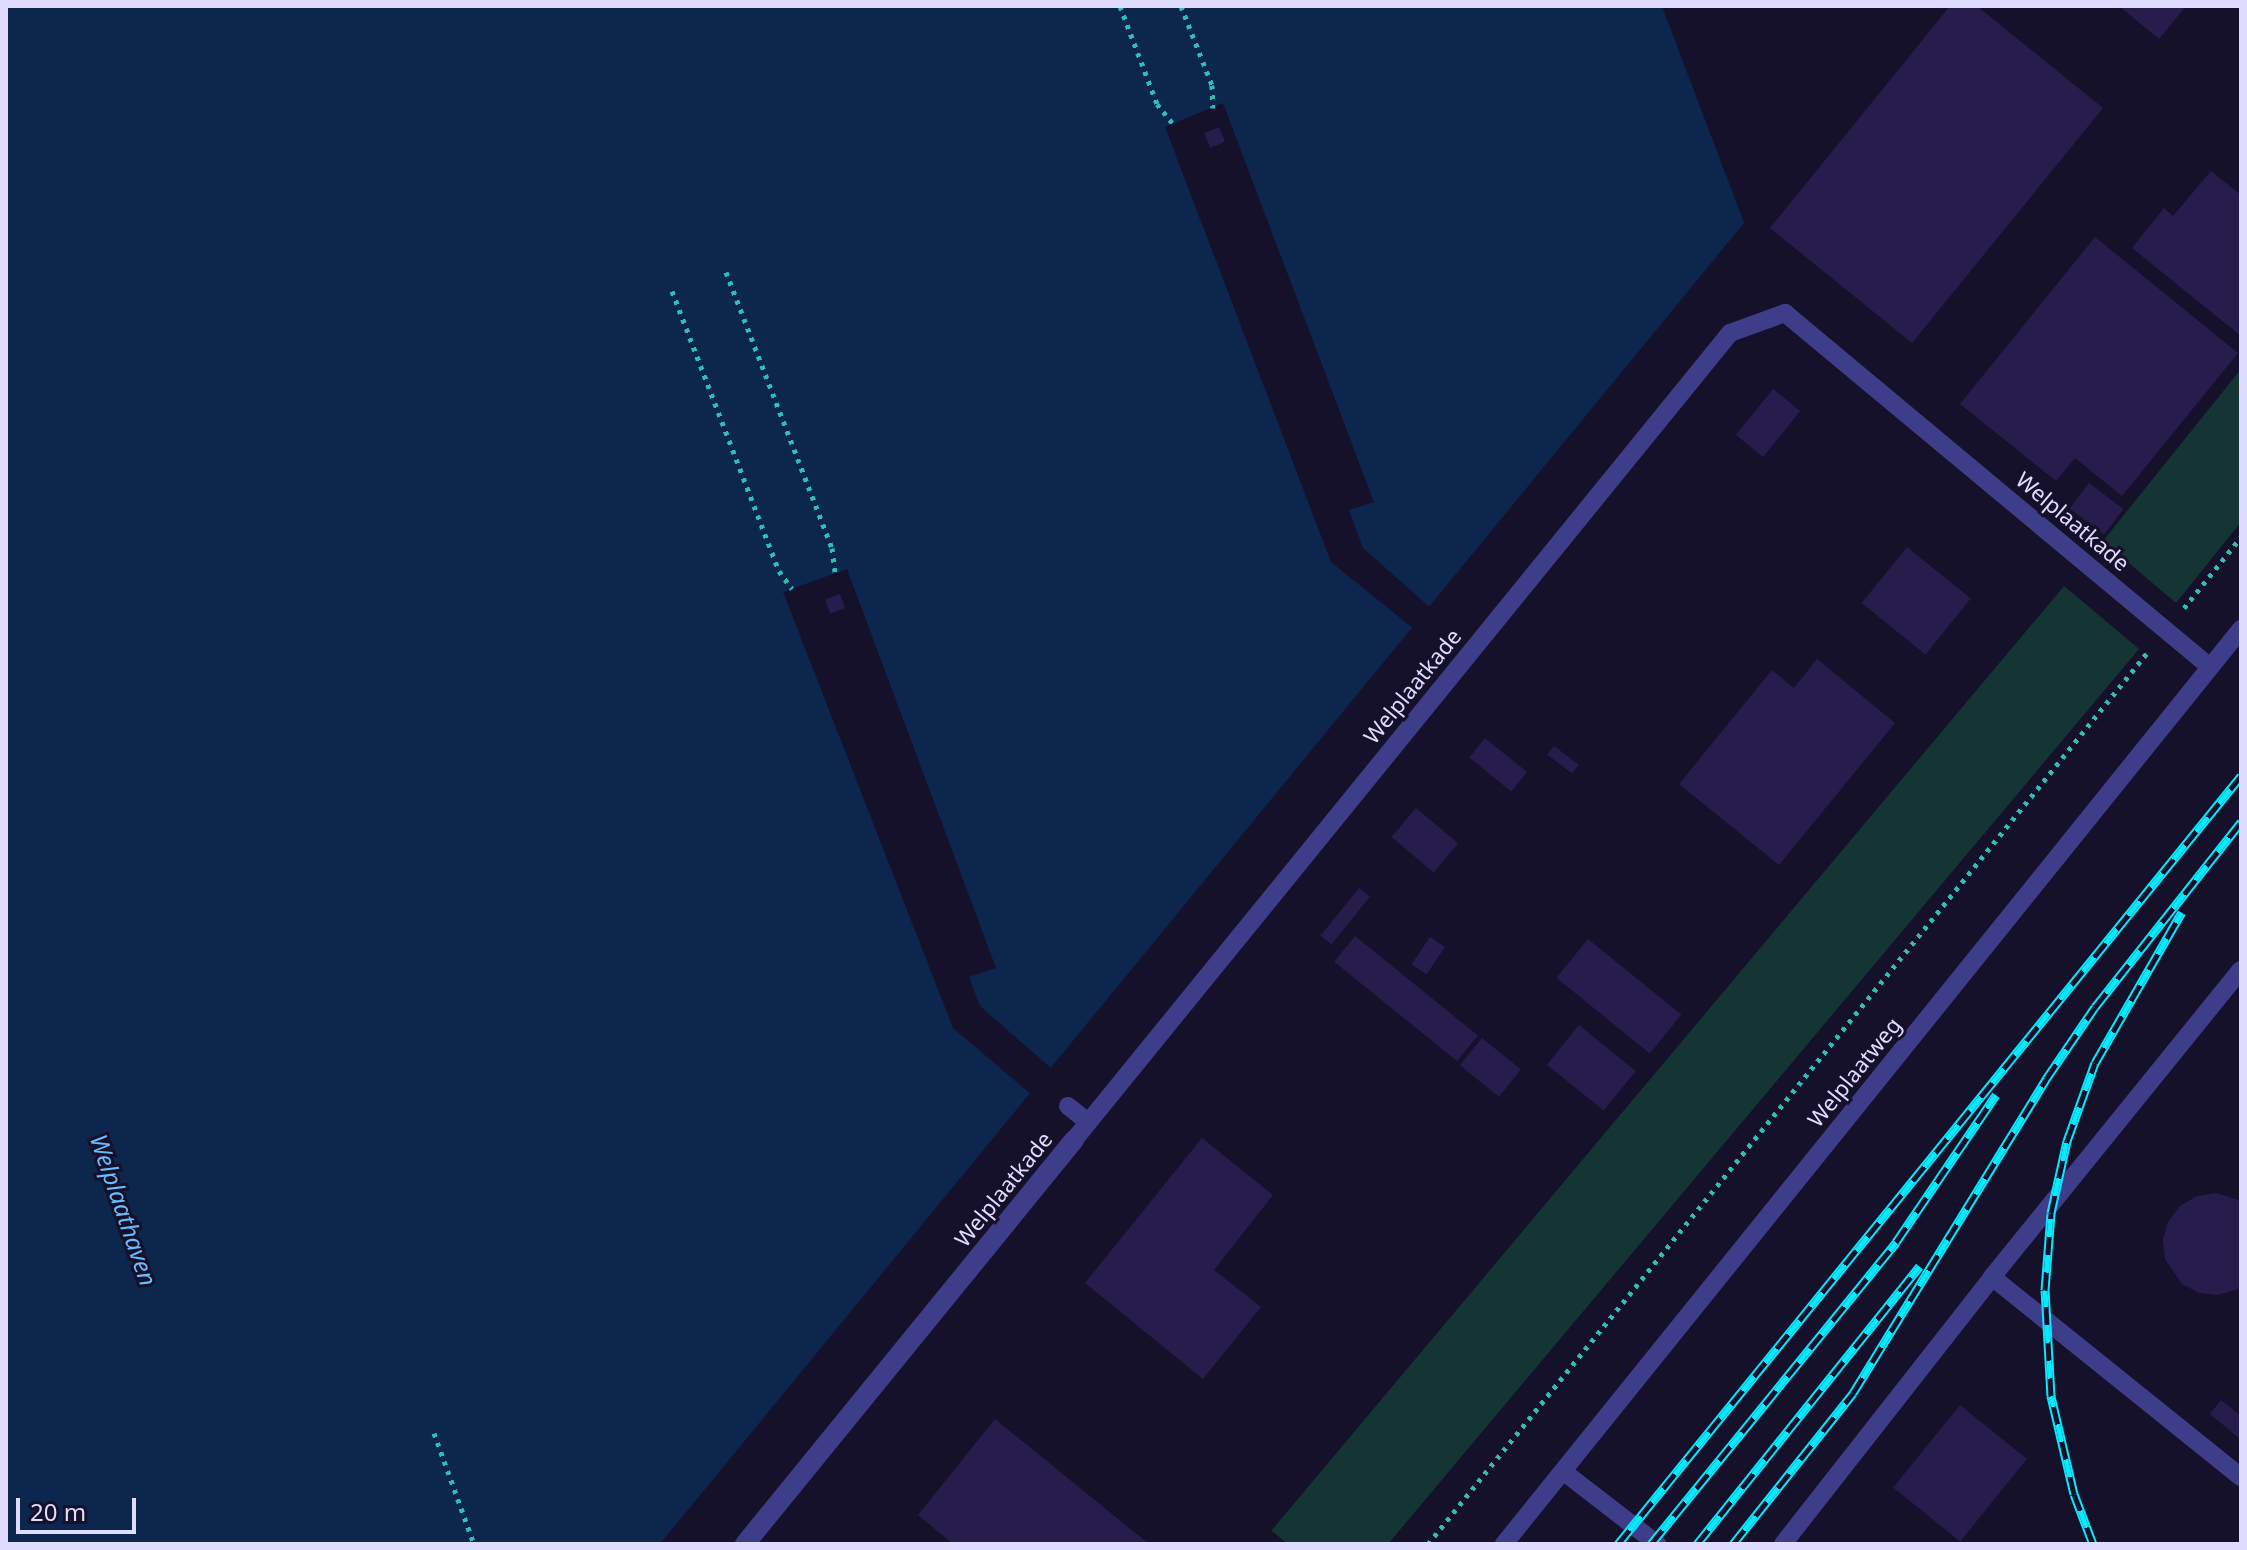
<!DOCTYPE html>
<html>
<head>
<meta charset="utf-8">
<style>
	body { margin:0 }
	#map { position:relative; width:2247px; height:1550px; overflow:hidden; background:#15112b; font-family:"Noto Sans",sans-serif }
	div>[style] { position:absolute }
	.green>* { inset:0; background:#143534; transform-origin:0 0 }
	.water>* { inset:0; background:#0d264e }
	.pier>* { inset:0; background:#15112b }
	.building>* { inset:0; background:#261d4c; transform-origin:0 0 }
	.path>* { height:5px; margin-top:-2.5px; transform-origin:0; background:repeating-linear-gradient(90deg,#31bdb3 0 4px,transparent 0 10px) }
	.lane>* { height:18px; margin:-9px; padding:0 9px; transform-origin:9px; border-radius:9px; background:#3e3d8a }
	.street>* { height:20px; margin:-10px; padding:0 10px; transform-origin:10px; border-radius:10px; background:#3e3d8a }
	.rail>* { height:9px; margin-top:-4.5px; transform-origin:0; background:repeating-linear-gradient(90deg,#15112b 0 18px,#09e9fe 0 36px); box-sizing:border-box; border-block:2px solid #09e9fe }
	span { translate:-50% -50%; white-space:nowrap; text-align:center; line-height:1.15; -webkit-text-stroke:6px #15112b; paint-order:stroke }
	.street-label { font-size:22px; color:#dfdcff }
	.water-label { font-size:24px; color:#6abcfe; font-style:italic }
	.frame { position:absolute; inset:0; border:8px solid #dfdcff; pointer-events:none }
	.scale { position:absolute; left:16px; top:1498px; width:120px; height:36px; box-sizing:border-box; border:4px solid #dfdcff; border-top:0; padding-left:10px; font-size:24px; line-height:28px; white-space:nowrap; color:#dfdcff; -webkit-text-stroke:6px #15112b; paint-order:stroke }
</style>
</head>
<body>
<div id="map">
	<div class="green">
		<div style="clip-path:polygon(2241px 369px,2241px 522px,2176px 603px,2103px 541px)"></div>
		<div style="left:2064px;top:586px;width:98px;height:1233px;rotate:40deg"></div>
	</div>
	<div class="water">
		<div style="clip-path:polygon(6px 6px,1662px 6px,1744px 223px,660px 1544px,6px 1544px)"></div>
	</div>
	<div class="pier">
		<div style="clip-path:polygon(1223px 103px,1374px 502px,1349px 510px,1363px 548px,1432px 609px,1415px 630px,1331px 562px,1165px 127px)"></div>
		<div style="clip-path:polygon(847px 569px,996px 968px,969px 977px,980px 1006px,1053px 1070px,1032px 1095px,953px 1028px,783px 592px)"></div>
	</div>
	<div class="building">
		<div style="clip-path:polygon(1950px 6px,1977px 6px,2103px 108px,1912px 343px,1770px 228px)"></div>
		<div style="clip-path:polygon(2119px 6px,2186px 6px,2159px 39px)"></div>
		<div style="left:1219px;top:127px;width:16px;height:16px;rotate:68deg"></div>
		<div style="clip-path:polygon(2211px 171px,2241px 195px,2241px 336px,2132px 248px,2164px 208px,2173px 216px)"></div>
		<div style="clip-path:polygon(2095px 237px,2238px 353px,2122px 496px,2075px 458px,2056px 481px,1960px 404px)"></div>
		<div style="left:1773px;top:389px;width:35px;height:59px;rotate:39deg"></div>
		<div style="left:2089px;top:483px;width:43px;height:32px;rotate:37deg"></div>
		<div style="left:1907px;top:547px;width:82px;height:72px;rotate:39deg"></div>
		<div style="left:840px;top:594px;width:15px;height:16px;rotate:70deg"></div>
		<div style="clip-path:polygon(1817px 659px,1895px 723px,1779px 865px,1679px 784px,1772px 670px,1794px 688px)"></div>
		<div style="left:1485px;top:738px;width:54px;height:25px;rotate:39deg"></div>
		<div style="left:1554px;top:746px;width:31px;height:11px;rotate:37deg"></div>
		<div style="left:1416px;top:808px;width:55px;height:38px;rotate:40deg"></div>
		<div style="left:1359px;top:888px;width:14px;height:61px;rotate:39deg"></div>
		<div style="left:1355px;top:936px;width:158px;height:33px;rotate:39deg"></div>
		<div style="left:1430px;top:937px;width:18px;height:33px;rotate:34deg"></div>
		<div style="left:1588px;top:939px;width:120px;height:50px;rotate:39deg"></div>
		<div style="left:1579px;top:1025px;width:73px;height:51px;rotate:39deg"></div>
		<div style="left:1482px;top:1038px;width:50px;height:35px;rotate:39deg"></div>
		<div style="clip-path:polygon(1202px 1138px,1273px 1195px,1214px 1270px,1261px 1307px,1203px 1379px,1085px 1283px)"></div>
		<div style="clip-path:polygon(2216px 1193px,2241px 1201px,2241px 1288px,2218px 1295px,2199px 1293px,2182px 1284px,2165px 1259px,2163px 1240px,2168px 1222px,2180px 1206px,2197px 1196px)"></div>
		<div style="clip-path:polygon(2221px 1400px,2241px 1416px,2239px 1438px,2210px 1414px)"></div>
		<div style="left:1960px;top:1405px;width:86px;height:106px;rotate:39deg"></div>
		<div style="clip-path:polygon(995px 1419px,1149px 1544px,953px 1544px,918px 1515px)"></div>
	</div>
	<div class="path">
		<div style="left:1120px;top:6px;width:105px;rotate:69.3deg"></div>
		<div style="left:1157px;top:104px;width:26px;rotate:51deg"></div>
		<div style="left:1181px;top:6px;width:85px;rotate:68.6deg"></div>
		<div style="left:1212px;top:85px;width:23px;rotate:88deg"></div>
		<div style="left:726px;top:272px;width:296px;rotate:69deg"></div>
		<div style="left:832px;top:548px;width:25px;rotate:83deg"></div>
		<div style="left:672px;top:291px;width:300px;rotate:69.1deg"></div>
		<div style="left:779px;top:571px;width:22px;rotate:54deg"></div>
		<div style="left:2184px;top:608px;width:91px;rotate:-51.2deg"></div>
		<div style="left:434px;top:1433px;width:118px;rotate:70.2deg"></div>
		<div style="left:1428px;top:1544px;width:1145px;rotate:-51.1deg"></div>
	</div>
	<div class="lane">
		<div style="left:1068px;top:1106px;width:26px;rotate:39deg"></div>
		<div style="left:1074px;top:1140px;width:1040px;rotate:-50.89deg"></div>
		<div style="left:1730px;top:333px;width:59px;rotate:-20deg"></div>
		<div style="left:1785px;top:313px;width:553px;rotate:39.79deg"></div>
		<div style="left:1992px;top:1277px;width:319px;rotate:38.8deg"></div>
		<div style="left:1564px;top:1472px;width:118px;rotate:37.7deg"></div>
		<div style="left:1504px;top:1544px;width:1175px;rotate:-51.15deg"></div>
		<div style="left:1783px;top:1544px;width:339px;rotate:-51.9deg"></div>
		<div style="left:1992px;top:1277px;width:395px;rotate:-51deg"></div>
	</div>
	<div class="street">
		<div style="left:745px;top:1544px;width:521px;rotate:-50.84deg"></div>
	</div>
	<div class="rail">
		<div style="left:1618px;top:1544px;width:989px;rotate:-50.95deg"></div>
		<div style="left:1651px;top:1544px;width:389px;rotate:-50.9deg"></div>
		<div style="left:1896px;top:1242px;width:178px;rotate:-55.8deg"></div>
		<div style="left:1697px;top:1544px;width:356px;rotate:-51.3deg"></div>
		<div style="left:1733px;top:1544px;width:193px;rotate:-51.5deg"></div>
		<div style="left:1853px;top:1393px;width:369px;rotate:-58.4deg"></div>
		<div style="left:2046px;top:1079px;width:87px;rotate:-55.8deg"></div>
		<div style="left:2095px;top:1007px;width:236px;rotate:-51.7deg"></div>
		<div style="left:2093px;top:1544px;width:53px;rotate:-110.8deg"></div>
		<div style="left:2074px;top:1494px;width:101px;rotate:-103.2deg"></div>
		<div style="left:2051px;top:1396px;width:106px;rotate:-93.2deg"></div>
		<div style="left:2045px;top:1290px;width:77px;rotate:-85.5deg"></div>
		<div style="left:2051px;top:1213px;width:74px;rotate:-77.5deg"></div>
		<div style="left:2067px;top:1141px;width:83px;rotate:-70.3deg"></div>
		<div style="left:2095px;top:1063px;width:174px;rotate:-60.1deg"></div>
	</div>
	<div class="street-label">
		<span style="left:2073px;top:521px;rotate:40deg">Welplaatkade</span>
		<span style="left:1412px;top:686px;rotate:-51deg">Welplaatkade</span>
		<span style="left:1854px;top:1072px;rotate:-51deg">Welplaatweg</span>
		<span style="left:1003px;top:1189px;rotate:-51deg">Welplaatkade</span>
	</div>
	<div class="water-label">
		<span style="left:124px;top:1210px;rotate:71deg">Welplaathaven</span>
	</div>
	<div class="frame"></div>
	<div class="scale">20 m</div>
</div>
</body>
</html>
